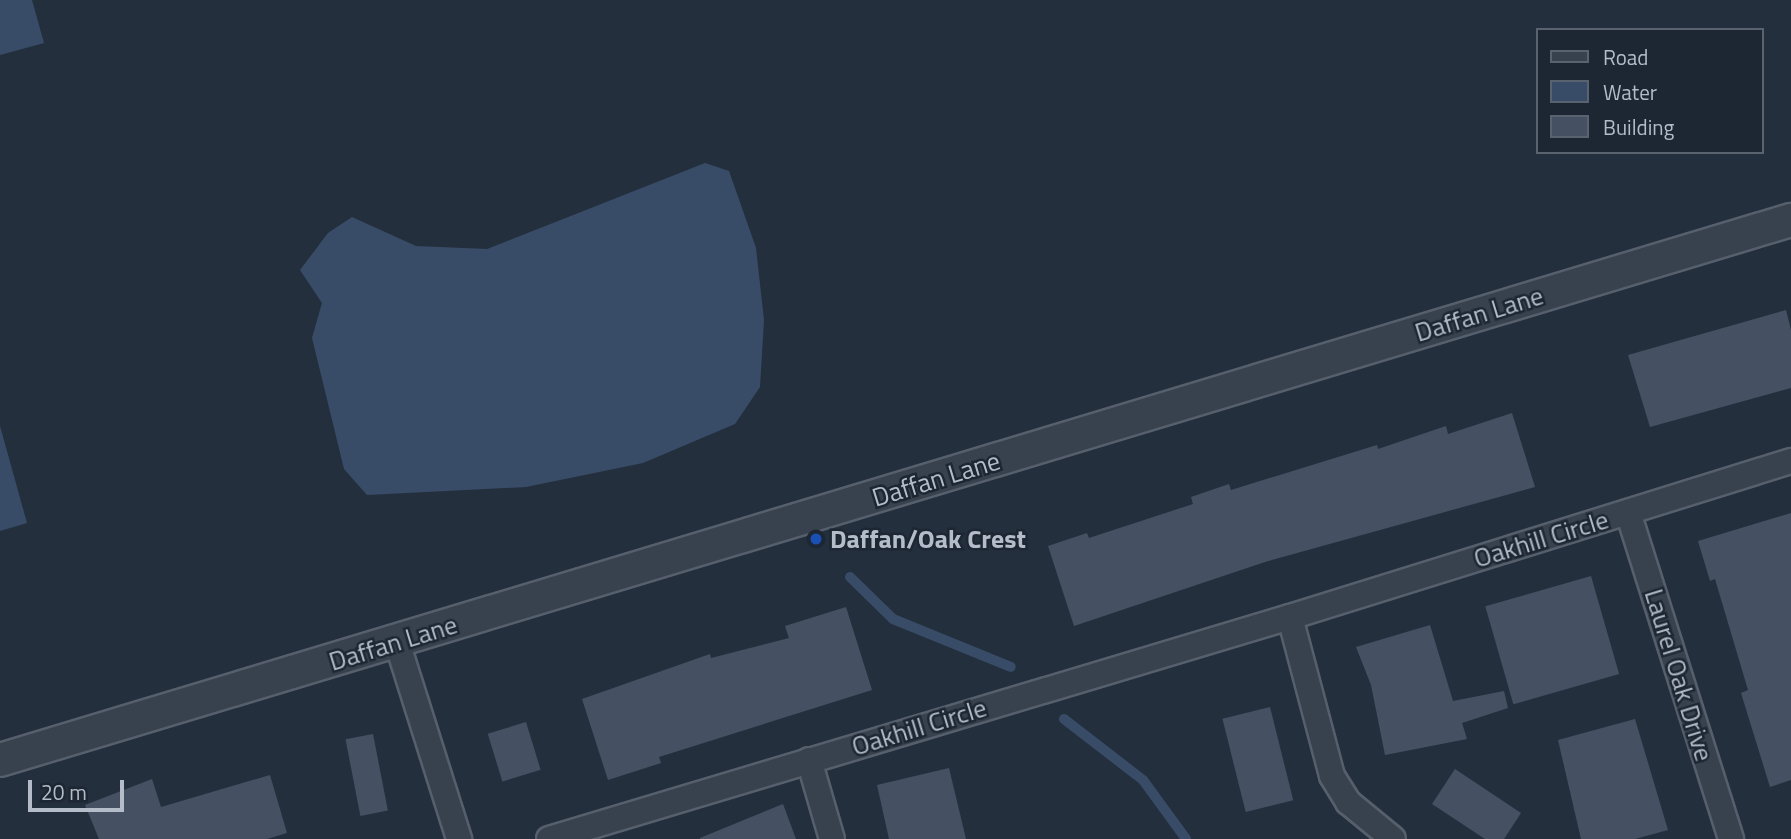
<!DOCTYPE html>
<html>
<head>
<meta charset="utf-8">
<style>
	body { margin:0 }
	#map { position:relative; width:1791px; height:839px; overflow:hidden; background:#242f3e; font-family:"Titillium Web",sans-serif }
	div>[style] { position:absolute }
	.water>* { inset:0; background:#394c67 }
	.stream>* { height:10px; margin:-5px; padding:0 5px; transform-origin:5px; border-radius:5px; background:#394c67 }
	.building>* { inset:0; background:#455162; transform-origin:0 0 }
	.roads { filter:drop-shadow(2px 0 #565f6c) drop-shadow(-2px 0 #565f6c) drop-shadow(0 2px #565f6c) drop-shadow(0 -2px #565f6c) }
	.minor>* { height:24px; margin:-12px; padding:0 12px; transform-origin:12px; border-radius:12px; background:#38414e }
	.tertiary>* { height:32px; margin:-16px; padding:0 16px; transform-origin:16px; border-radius:16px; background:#38414e }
	.dots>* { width:19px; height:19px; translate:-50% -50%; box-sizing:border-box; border:4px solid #1d2633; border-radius:50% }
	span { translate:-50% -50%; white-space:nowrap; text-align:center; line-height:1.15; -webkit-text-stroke:5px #1d2633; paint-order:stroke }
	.street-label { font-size:26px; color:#b4bcc9 }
	.poi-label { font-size:26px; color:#b4bcc9; font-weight:700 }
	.left { translate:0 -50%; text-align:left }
	.legend { position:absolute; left:1536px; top:28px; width:228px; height:126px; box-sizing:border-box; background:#1d2633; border:2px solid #59626f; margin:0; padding:9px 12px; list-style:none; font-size:21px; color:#b4bcc9 }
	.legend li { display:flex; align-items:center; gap:14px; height:35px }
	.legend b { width:35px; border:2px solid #59626f }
	.scale { position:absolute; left:28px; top:780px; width:96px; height:32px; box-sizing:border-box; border:4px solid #b4bcc9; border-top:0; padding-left:9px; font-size:21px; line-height:24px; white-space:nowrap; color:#b4bcc9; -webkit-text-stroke:5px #1d2633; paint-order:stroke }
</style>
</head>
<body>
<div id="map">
	<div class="water">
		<div style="clip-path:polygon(0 0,32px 0,44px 43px,0 55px)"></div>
		<div style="clip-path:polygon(705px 163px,729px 171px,756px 248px,764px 320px,760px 387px,735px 424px,643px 463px,526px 487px,367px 495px,344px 469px,312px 338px,322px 303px,300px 270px,328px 233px,352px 217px,416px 246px,487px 249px)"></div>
		<div style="clip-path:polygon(0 426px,27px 523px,0 531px)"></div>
	</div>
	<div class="stream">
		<div style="left:850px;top:577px;width:60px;rotate:44.3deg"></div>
		<div style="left:893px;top:619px;width:127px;rotate:22.1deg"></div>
		<div style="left:1064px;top:719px;width:100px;rotate:37.7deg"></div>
		<div style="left:1143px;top:780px;width:73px;rotate:53.9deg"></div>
	</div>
	<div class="building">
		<div style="clip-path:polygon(1786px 310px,1791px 330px,1791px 388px,1650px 427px,1628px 355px)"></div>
		<div style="clip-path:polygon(1512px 413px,1535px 487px,1265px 562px,1074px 626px,1048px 546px,1087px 533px,1089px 538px,1193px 504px,1191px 497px,1229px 484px,1231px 490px,1377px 445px,1378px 449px,1446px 426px,1448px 434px)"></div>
		<div style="clip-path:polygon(1791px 513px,1791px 780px,1770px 787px,1741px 693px,1748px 690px,1715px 579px,1710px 581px,1698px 541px)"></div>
		<div style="left:1591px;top:576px;width:102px;height:110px;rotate:74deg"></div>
		<div style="clip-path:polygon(846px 607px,872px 690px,659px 757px,661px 763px,608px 780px,582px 699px,710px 654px,711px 658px,789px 638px,785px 626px)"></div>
		<div style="clip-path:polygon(1430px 625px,1453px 701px,1504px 691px,1508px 708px,1462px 723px,1467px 739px,1385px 755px,1371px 685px,1356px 647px)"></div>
		<div style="left:1270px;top:707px;width:96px;height:49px;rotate:76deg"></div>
		<div style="clip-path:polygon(1635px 719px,1668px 830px,1635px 839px,1581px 839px,1558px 740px)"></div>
		<div style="left:526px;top:722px;width:50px;height:40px;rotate:73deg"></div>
		<div style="left:373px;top:734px;width:78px;height:28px;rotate:79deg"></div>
		<div style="clip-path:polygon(949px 768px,966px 839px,889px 839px,877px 785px)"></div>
		<div style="clip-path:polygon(1455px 769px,1521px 813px,1504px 839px,1485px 839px,1432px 804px)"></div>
		<div style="clip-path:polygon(270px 775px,287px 833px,267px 839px,99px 839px,85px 805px,152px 779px,161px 807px)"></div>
		<div style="clip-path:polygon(783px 804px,796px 839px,700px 839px,700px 838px)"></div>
	</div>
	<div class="roads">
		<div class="minor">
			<div style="left:1628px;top:512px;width:343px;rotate:72.5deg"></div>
			<div style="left:1290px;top:617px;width:164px;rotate:75.2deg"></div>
			<div style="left:1332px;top:776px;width:31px;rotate:58deg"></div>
			<div style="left:1348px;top:802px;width:58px;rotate:39.4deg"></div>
			<div style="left:397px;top:642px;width:207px;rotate:72.5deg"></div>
			<div style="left:809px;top:760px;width:82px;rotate:73.8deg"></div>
			<div style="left:549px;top:839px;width:774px;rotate:-16.68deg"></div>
			<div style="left:1290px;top:617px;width:525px;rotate:-17.3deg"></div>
		</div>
		<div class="tertiary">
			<div style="left:0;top:760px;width:1871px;rotate:-16.78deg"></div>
		</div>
	</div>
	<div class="dots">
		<div style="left:816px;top:539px;background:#1a4fb4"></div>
	</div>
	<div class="street-label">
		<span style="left:1479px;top:314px;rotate:-17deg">Daffan Lane</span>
		<span style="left:936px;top:479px;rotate:-17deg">Daffan Lane</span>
		<span style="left:1541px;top:539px;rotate:-17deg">Oakhill Circle</span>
		<span style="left:393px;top:643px;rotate:-17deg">Daffan Lane</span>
		<span style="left:1679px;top:675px;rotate:73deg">Laurel Oak Drive</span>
		<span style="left:919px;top:727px;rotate:-17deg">Oakhill Circle</span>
	</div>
	<div class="poi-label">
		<span class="left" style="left:830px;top:539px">Daffan/Oak Crest</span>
	</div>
	<ul class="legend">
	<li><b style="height:9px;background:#38414e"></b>Road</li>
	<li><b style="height:19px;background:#394c67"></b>Water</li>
	<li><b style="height:19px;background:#455162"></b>Building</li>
	</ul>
	<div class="scale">20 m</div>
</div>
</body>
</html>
